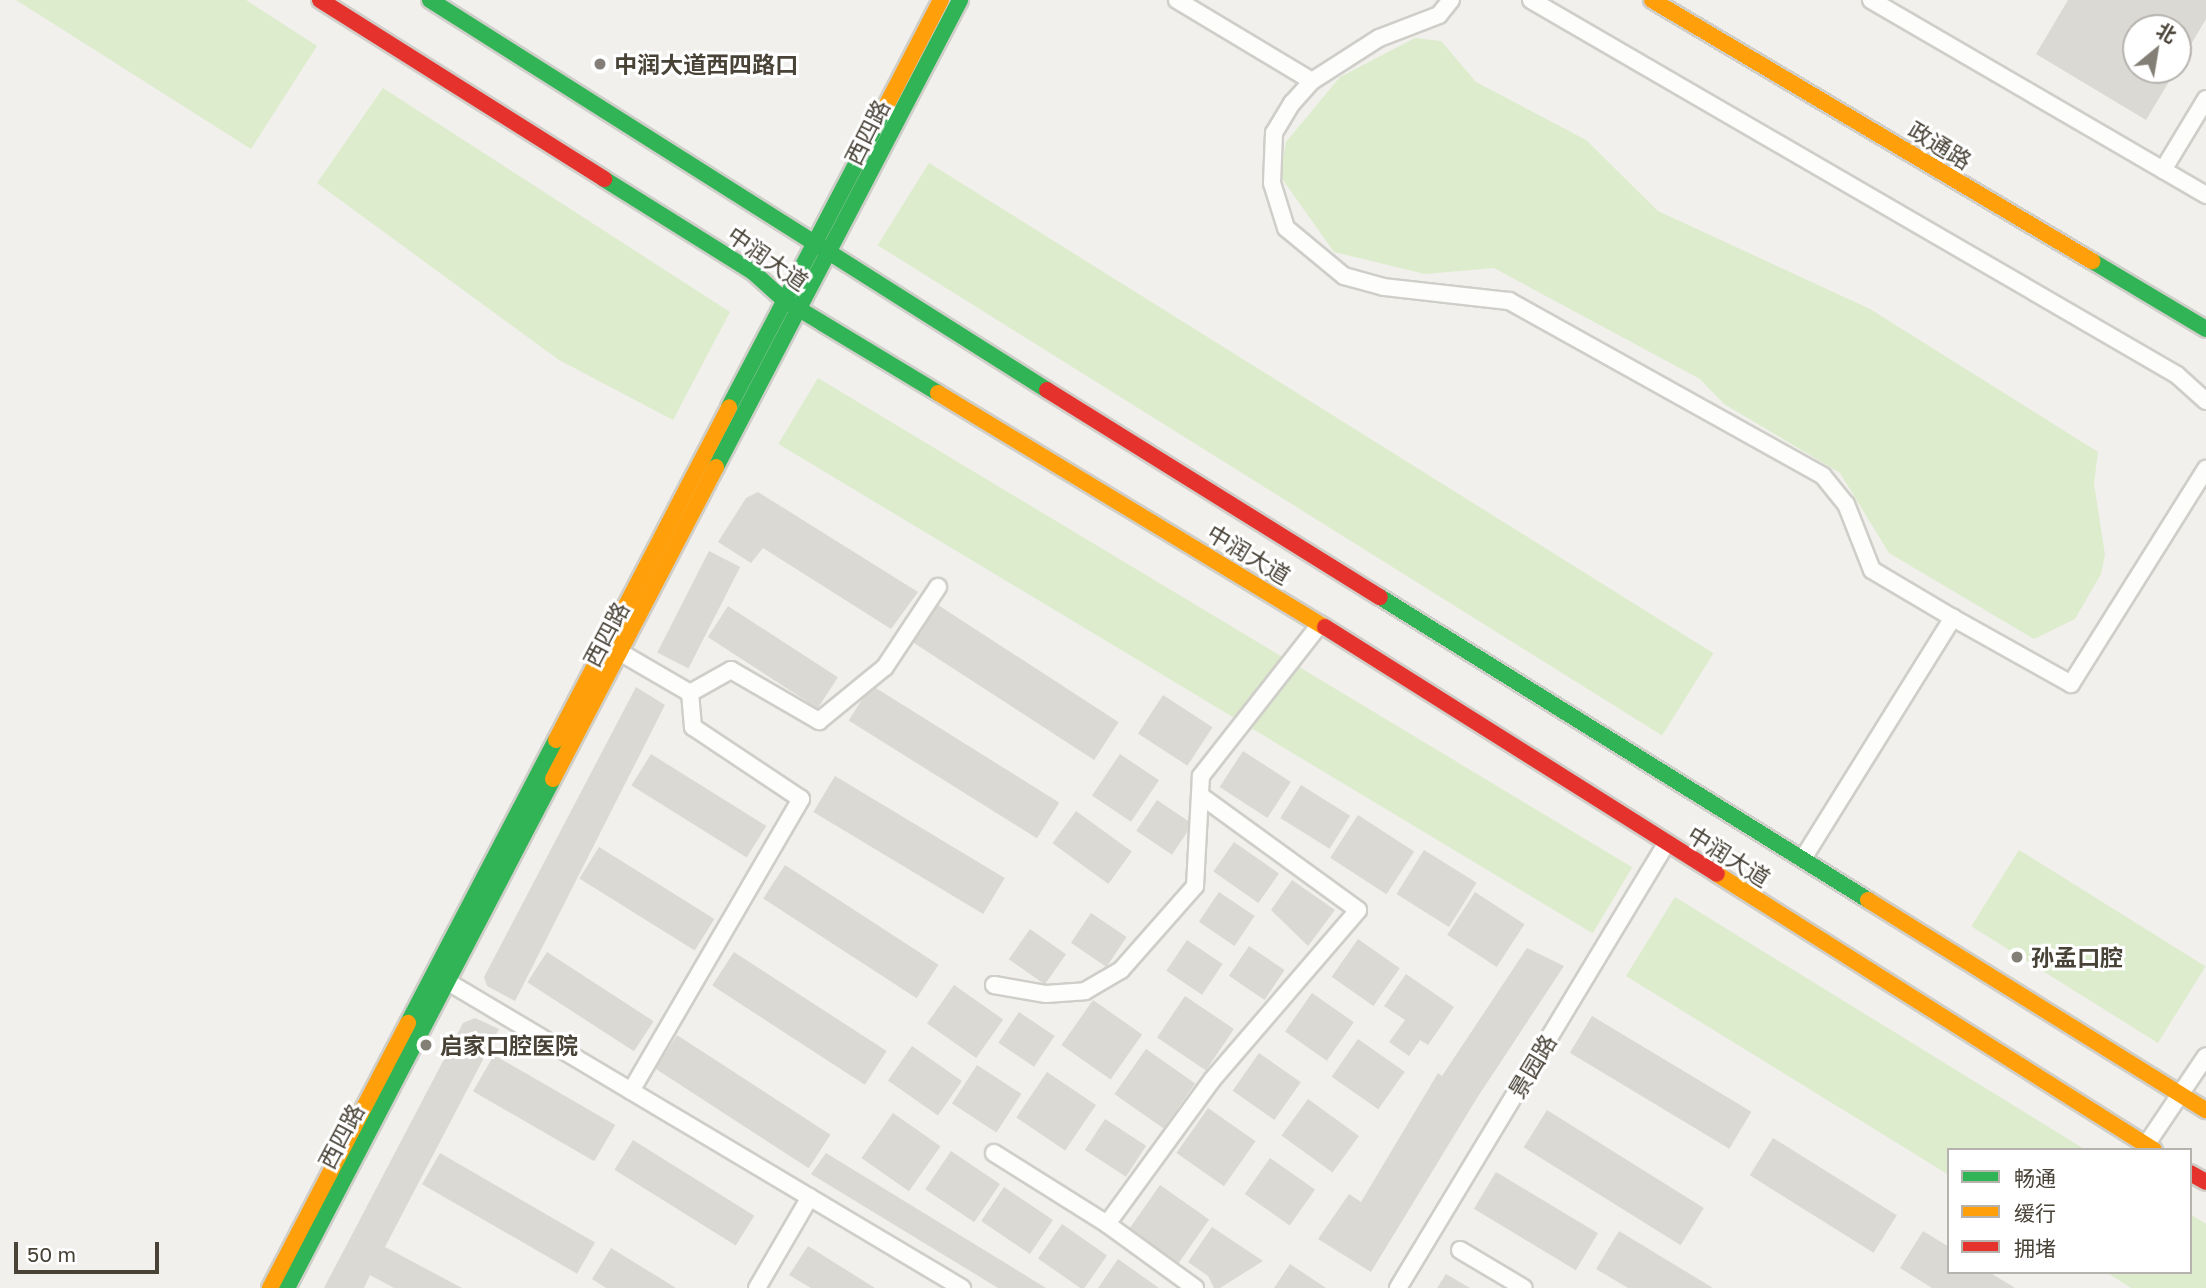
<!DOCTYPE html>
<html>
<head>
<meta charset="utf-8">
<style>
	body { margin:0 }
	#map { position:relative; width:2206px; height:1288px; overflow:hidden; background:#f1f0ec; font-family:"Golos Text","Noto Sans SC",sans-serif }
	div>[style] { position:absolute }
	.green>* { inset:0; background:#ddeccc; transform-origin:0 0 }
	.building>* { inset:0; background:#dbd9d4; transform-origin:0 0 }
	.roads { filter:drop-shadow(2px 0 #cfcec9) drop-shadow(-2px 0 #cfcec9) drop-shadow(0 2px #cfcec9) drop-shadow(0 -2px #cfcec9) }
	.street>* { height:16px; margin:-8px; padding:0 8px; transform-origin:8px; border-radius:8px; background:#fdfdfc }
	.fast>* { height:16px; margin:-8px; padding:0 8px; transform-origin:8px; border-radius:8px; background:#30b455 }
	.slow>* { height:16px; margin:-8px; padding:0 8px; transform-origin:8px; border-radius:8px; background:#ff9f0a }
	.jam>* { height:16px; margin:-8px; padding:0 8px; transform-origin:8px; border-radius:8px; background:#e5322d }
	.dots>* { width:19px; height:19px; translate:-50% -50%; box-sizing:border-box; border:4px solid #fff; border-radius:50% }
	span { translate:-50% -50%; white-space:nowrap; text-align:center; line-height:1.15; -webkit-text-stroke:6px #fff; paint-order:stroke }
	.poi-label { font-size:23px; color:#484237; font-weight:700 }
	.left { translate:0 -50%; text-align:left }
	.street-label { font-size:23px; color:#484237 }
	.legend { position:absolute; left:1947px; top:1148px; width:245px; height:126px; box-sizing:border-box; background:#fff; border:2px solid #b6b3af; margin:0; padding:9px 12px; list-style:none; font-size:21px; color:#484237 }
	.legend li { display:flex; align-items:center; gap:14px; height:35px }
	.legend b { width:35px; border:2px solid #b6b3af }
	.north { position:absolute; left:2122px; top:14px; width:70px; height:70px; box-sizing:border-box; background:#fff; border:2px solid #b6b3af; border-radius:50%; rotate:30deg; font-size:19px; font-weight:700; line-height:28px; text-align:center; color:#484237 }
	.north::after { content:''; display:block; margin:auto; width:24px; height:32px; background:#837f76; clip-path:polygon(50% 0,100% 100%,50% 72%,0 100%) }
	.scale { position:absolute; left:14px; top:1242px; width:145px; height:32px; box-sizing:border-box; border:4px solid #484237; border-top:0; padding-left:9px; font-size:21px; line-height:24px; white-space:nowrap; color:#484237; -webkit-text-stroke:5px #fff; paint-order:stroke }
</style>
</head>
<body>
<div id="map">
	<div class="green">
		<div style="clip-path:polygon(16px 0,246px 0,317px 46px,251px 149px)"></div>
		<div style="clip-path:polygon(1415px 38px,1441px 41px,1476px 82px,1586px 140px,1658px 211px,1870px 309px,2098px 452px,2094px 483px,2105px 555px,2101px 574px,2075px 619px,2034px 639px,1889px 553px,1840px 473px,1724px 404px,1700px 379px,1494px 268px,1425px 274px,1334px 252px,1280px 176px,1286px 142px,1340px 77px)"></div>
		<div style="clip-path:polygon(383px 88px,730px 312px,673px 420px,559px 360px,317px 183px)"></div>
		<div style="left:929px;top:163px;width:925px;height:97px;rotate:32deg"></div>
		<div style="left:818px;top:378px;width:950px;height:77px;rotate:31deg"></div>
		<div style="left:2019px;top:850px;width:220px;height:90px;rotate:32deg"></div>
		<div style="clip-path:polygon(1675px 897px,2086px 1150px,1949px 1150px,1949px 1175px,1626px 976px)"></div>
		<div style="clip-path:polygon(2190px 1214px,2206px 1224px,2206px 1288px,2131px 1288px,2106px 1272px,2190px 1272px)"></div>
	</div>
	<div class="building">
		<div style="clip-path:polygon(2068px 0,2206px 0,2206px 19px,2178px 66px,2178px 28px,2136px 28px,2136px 70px,2176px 70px,2146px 120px,2036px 54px)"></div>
		<div style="clip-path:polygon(758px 492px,918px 592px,891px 629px,763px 548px,751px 563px,718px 542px,746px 498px)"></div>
		<div style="left:709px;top:551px;width:35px;height:114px;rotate:27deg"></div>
		<div style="left:935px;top:603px;width:219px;height:45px;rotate:33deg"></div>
		<div style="left:728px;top:606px;width:131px;height:37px;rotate:33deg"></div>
		<div style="left:871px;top:685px;width:222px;height:42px;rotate:32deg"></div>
		<div style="clip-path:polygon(636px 687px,665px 705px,515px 1001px,487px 986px,484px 977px)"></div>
		<div style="left:1163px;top:695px;width:59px;height:46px;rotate:33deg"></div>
		<div style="left:1243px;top:751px;width:57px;height:43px;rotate:33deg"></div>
		<div style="left:651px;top:754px;width:136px;height:37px;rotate:32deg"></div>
		<div style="left:1120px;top:754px;width:47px;height:50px;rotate:34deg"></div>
		<div style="left:835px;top:776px;width:198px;height:42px;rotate:31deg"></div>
		<div style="left:1301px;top:785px;width:58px;height:39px;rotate:32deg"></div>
		<div style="left:1157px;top:800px;width:43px;height:37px;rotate:34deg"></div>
		<div style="left:1076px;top:811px;width:69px;height:40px;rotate:36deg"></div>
		<div style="left:1358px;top:815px;width:67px;height:51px;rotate:33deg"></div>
		<div style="left:1234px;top:842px;width:55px;height:36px;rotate:35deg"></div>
		<div style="left:599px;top:847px;width:136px;height:37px;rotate:32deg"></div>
		<div style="left:1424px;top:850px;width:62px;height:52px;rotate:32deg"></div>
		<div style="left:785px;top:865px;width:183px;height:40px;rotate:33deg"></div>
		<div style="clip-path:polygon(1292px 880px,1335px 910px,1308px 946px,1271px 910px)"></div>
		<div style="left:1219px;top:892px;width:43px;height:36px;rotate:34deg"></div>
		<div style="left:1475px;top:892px;width:59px;height:51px;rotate:33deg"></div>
		<div style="left:1091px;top:913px;width:43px;height:36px;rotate:34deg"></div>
		<div style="left:1030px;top:929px;width:44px;height:37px;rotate:35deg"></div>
		<div style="left:1358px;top:939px;width:51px;height:46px;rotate:35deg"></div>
		<div style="left:1187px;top:940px;width:43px;height:37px;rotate:34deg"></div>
		<div style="left:1249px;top:946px;width:43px;height:36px;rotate:34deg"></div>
		<div style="clip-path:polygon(1527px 948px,1564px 966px,1477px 1098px,1371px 1272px,1318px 1239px,1349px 1194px,1361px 1202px,1438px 1073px,1442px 1076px)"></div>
		<div style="left:547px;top:952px;width:127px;height:36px;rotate:33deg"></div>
		<div style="left:734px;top:952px;width:182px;height:40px;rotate:33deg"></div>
		<div style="clip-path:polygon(1406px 974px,1454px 1007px,1428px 1045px,1420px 1040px,1409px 1056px,1389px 1042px,1405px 1020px,1384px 1006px)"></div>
		<div style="left:954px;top:985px;width:60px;height:47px;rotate:35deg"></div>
		<div style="left:1312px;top:993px;width:51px;height:47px;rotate:35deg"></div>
		<div style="left:1185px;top:996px;width:59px;height:50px;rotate:34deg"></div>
		<div style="left:1093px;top:1000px;width:60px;height:55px;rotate:35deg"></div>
		<div style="left:1019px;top:1012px;width:43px;height:37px;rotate:34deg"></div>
		<div style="left:1592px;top:1016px;width:186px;height:43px;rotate:31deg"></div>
		<div style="clip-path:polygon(475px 1018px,499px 1029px,385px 1247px,462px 1288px,394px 1288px,370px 1275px,364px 1288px,324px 1288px,463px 1023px)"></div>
		<div style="left:677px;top:1035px;width:183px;height:40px;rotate:33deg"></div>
		<div style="left:1358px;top:1039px;width:57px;height:46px;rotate:35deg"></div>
		<div style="left:912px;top:1046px;width:61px;height:42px;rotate:35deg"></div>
		<div style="left:1146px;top:1049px;width:60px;height:55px;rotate:35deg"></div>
		<div style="left:1259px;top:1053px;width:51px;height:46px;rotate:35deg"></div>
		<div style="left:494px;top:1055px;width:140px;height:42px;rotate:30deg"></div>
		<div style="left:977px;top:1065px;width:53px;height:46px;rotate:33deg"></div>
		<div style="left:1047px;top:1072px;width:59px;height:55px;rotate:34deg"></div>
		<div style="left:1308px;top:1099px;width:63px;height:45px;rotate:36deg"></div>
		<div style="left:1208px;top:1108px;width:58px;height:55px;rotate:35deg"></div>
		<div style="left:1547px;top:1110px;width:185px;height:44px;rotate:32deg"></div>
		<div style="left:893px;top:1113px;width:58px;height:55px;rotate:35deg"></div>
		<div style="left:1105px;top:1119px;width:49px;height:37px;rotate:33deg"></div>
		<div style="left:1773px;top:1138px;width:146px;height:44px;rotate:32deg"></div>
		<div style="left:633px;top:1140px;width:143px;height:35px;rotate:32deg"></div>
		<div style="left:951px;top:1151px;width:59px;height:46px;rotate:34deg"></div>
		<div style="left:440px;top:1153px;width:179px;height:36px;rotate:30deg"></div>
		<div style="clip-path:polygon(826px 1153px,1046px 1288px,998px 1288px,811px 1174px)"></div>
		<div style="left:1270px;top:1158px;width:55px;height:44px;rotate:35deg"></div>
		<div style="left:1496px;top:1172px;width:119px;height:43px;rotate:31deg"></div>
		<div style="left:1160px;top:1185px;width:60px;height:55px;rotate:35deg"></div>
		<div style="left:1004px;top:1187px;width:59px;height:41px;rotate:34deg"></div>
		<div style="left:1062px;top:1224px;width:55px;height:42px;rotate:35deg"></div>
		<div style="clip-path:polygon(1212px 1227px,1263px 1261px,1220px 1288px,1214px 1288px,1208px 1276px,1188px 1262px)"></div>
		<div style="clip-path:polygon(1619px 1231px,1713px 1288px,1628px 1288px,1596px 1269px)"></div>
		<div style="clip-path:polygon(1923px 1231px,1949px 1247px,1949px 1272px,1989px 1272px,2015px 1288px,1932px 1288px,1900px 1268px)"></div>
		<div style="clip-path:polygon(808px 1246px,875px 1288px,811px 1288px,789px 1275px)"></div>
		<div style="clip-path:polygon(611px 1248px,676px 1288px,606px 1288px,592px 1279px)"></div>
		<div style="clip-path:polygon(1118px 1259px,1159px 1288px,1098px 1288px)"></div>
		<div style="clip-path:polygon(1290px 1264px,1326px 1288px,1274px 1288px)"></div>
		<div style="clip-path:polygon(1446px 1274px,1470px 1288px,1437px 1288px)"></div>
	</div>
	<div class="roads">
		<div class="street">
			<div style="left:1177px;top:0;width:157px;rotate:31deg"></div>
			<div style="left:1451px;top:0;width:19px;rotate:129deg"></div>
			<div style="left:1439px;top:15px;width:64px;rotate:159deg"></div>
			<div style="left:1379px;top:38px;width:80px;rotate:147.3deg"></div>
			<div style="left:1312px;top:81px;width:30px;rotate:132deg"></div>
			<div style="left:1292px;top:103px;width:35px;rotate:121deg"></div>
			<div style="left:1274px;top:133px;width:50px;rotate:92.3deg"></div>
			<div style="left:1272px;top:183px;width:47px;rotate:72.7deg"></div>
			<div style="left:1286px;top:228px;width:75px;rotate:39.6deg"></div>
			<div style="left:1344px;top:276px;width:41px;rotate:15.4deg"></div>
			<div style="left:1384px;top:287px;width:126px;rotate:6.4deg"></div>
			<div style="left:1509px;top:301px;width:359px;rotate:29.1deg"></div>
			<div style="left:1823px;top:476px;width:36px;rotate:51deg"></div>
			<div style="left:1846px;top:504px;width:71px;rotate:68.5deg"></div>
			<div style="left:1872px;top:570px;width:94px;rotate:30.7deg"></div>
			<div style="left:1531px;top:0;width:747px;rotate:30.13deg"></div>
			<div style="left:2177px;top:375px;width:39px;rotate:42deg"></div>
			<div style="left:1871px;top:0;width:388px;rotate:30.2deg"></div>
			<div style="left:2163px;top:170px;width:83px;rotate:-58.8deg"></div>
			<div style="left:611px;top:647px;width:91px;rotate:30.2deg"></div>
			<div style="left:690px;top:693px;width:47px;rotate:-29.3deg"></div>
			<div style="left:731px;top:670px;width:102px;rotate:30.1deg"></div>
			<div style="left:819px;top:721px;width:85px;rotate:-39.3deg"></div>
			<div style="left:885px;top:667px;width:96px;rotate:-56.5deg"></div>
			<div style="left:1804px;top:857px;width:282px;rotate:-58.1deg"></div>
			<div style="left:1953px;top:618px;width:135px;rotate:29.2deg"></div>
			<div style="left:2071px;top:684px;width:254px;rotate:-57.9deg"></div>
			<div style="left:438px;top:976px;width:610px;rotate:30.77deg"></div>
			<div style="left:994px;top:985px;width:53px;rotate:9.8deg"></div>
			<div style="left:1046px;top:994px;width:39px;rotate:-4deg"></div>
			<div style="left:1085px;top:991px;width:42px;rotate:-30.3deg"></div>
			<div style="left:1121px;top:970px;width:112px;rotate:-48.6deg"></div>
			<div style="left:1195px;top:886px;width:110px;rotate:-86.9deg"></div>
			<div style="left:1201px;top:776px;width:193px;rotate:-51.9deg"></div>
			<div style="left:631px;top:1091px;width:338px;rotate:-59.8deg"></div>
			<div style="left:801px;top:799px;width:130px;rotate:-146.3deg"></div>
			<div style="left:693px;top:727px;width:34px;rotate:-95deg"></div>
			<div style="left:2146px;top:1145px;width:107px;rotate:-56deg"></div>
			<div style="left:994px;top:1153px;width:133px;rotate:32.1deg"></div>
			<div style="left:1107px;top:1224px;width:109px;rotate:36deg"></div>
			<div style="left:1107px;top:1224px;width:178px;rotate:-53.9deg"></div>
			<div style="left:1212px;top:1080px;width:224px;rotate:-49.3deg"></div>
			<div style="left:1358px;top:910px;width:195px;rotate:-144deg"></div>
			<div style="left:1460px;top:1250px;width:74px;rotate:30.7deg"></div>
			<div style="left:757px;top:1288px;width:105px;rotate:-59.8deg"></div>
			<div style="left:1398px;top:1288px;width:519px;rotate:-58.88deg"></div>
		</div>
		<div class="fast">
			<div style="left:430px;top:0;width:730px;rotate:32.3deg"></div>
			<div style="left:604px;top:179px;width:176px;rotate:32deg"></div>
			<div style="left:753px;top:272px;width:42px;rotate:42.1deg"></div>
			<div style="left:784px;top:300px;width:180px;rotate:31.1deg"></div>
			<div style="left:2092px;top:261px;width:133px;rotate:30.8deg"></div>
			<div style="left:729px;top:407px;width:337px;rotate:-62.4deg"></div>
			<div style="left:716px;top:467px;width:527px;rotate:-62.41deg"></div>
			<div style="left:1380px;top:597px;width:574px;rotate:31.84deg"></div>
			<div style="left:408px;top:1023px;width:319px;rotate:-62.4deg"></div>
			<div style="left:287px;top:1288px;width:574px;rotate:-62.41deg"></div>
		</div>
		<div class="slow">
			<div style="left:1652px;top:0;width:512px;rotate:30.68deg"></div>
			<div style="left:885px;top:108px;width:122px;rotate:-62.6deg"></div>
			<div style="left:938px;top:393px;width:452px;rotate:31.2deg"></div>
			<div style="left:556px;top:740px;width:375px;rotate:-62.5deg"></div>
			<div style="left:553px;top:779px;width:352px;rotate:-62.4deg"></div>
			<div style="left:1717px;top:874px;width:517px;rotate:32.28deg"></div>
			<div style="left:1868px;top:900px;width:398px;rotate:31.9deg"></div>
			<div style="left:270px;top:1288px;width:299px;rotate:-62.5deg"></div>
		</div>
		<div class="jam">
			<div style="left:320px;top:0;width:336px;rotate:32.2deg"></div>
			<div style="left:1047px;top:390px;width:392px;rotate:31.9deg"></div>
			<div style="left:1325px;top:627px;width:463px;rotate:32.2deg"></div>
			<div style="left:2190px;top:1173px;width:18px;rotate:29deg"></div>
		</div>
	</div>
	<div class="dots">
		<div style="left:600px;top:64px;background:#837f76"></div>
		<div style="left:2017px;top:957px;background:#837f76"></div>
		<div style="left:426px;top:1045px;background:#837f76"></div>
	</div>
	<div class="poi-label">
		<span class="left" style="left:614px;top:64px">中润大道西四路口</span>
		<span class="left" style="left:2031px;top:957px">孙孟口腔</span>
		<span class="left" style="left:440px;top:1045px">启家口腔医院</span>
	</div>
	<div class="street-label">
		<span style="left:867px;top:132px;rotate:-63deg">西四路</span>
		<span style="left:1940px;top:145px;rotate:31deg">政通路</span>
		<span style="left:768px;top:258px;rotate:35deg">中润大道</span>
		<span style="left:1249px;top:554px;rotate:31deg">中润大道</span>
		<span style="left:606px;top:634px;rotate:-62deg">西四路</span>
		<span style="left:1729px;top:856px;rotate:32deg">中润大道</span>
		<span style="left:1532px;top:1066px;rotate:-59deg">景园路</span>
		<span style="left:341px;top:1136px;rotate:-62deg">西四路</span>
	</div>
	<ul class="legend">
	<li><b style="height:9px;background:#30b455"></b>畅通</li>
	<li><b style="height:9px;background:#ff9f0a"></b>缓行</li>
	<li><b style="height:9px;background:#e5322d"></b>拥堵</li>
	</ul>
	<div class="north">北</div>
	<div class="scale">50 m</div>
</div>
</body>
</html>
